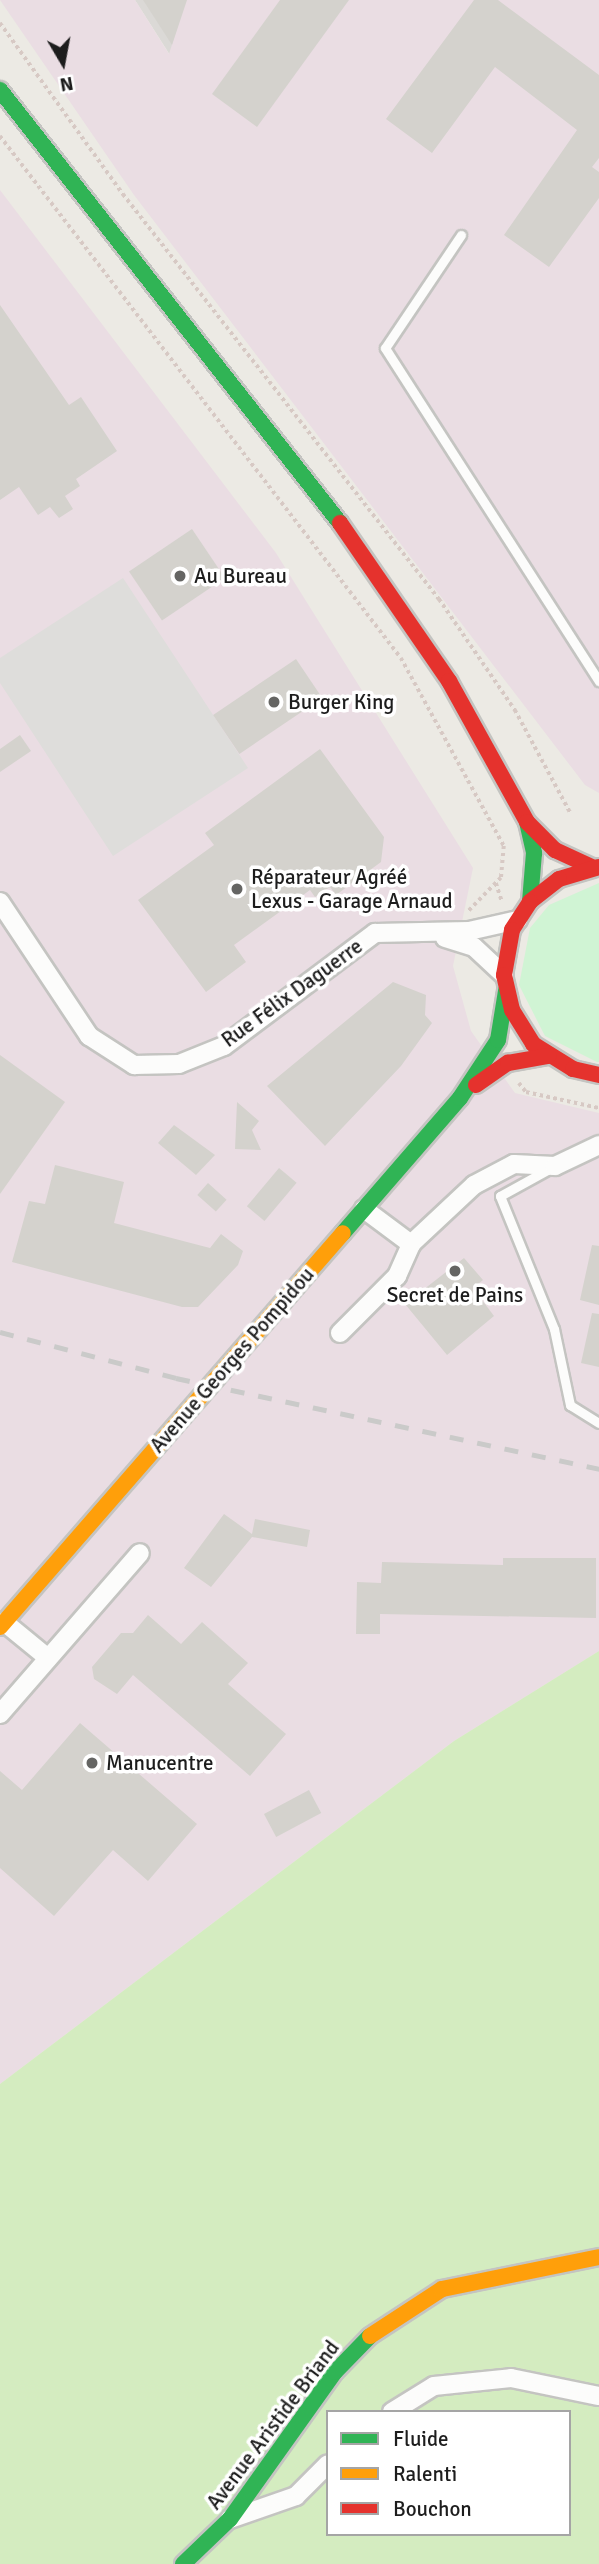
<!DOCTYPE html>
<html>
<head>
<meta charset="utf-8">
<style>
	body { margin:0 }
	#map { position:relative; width:599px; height:2564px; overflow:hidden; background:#eceae4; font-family:Signika,sans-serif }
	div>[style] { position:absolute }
	.residential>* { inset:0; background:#dbd9d6 }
	.industrial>* { inset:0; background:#eadde3 }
	.grass>* { inset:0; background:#d4ecc0 }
	.park>* { inset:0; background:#d0f4d4 }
	.parking>* { inset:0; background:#dedddb }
	.building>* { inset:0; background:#d4d2cd; transform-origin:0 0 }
	.path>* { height:3.5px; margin-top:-1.75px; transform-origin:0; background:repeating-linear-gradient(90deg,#d7c9c4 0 3.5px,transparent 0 7px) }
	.roads { filter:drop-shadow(2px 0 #c4c4c1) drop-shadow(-2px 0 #c4c4c1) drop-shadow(0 2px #c4c4c1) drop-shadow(0 -2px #c4c4c1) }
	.lane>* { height:9px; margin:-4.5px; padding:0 4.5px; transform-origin:4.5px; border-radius:4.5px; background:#fcfcfb }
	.street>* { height:18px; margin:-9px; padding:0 9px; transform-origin:9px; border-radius:9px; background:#fcfcfb }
	.fast>* { height:16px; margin:-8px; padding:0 8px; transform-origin:8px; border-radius:8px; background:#30b455 }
	.slow>* { height:16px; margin:-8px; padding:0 8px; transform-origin:8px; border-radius:8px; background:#ff9f0a }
	.jam>* { height:16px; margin:-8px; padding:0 8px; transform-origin:8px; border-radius:8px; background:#e5322d }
	.rail>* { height:5px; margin-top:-2.5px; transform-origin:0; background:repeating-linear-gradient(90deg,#cacac9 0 14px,transparent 0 28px) }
	.dots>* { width:19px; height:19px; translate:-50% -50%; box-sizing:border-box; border:4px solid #fff; border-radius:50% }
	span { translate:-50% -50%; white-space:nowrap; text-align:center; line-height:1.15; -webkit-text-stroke:7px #fff; paint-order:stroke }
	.poi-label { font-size:21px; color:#1d1d1d }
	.left { translate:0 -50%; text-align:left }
	.street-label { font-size:21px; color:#1d1d1d }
	.legend { position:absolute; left:326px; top:2410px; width:245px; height:126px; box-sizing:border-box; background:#fff; border:2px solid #a5a5a5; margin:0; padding:9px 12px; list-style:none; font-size:21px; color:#1d1d1d }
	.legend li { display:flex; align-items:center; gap:14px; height:35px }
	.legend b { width:35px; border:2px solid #a5a5a5 }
	.north { position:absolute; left:28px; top:28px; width:70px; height:70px; -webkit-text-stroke:5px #fff; paint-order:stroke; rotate:170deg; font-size:19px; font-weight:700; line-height:28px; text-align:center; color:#1d1d1d }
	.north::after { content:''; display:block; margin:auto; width:24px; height:32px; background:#1d1d1d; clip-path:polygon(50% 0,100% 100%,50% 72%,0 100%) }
</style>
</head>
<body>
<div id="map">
	<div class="residential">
		<div style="clip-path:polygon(135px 0,186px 0,170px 55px)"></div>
	</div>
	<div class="industrial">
		<div style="clip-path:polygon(0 0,135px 0,169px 54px,186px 0,599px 0,599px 793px,585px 785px,134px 195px)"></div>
		<div style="clip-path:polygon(0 190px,276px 553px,473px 868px,453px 966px,471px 1031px,515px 1093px,599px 1113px,599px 1651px,454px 1741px,0 2084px)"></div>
	</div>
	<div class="grass">
		<div style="clip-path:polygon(evenodd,599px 1651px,599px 2564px,0 2564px,0 2084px,454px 1741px,599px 1651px,328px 2412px,569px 2412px,569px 2534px,328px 2534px,328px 2412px)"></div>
	</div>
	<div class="park">
		<div style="clip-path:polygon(599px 883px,599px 1062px,597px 1062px,545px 1036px,519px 985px,530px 928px,549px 905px)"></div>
	</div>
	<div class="parking">
		<div style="clip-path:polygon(123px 578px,248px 768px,113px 856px,0 683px,0 658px)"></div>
	</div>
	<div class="building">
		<div style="clip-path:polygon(143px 0,187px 0,172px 45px)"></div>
		<div style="clip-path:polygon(280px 0,349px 0,257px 127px,212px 94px)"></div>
		<div style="clip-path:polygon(474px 0,498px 0,599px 75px,599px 158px,592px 167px,599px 172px,599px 198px,549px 267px,504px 235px,577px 130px,495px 67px,432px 153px,386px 119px)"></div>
		<div style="clip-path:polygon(0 305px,69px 405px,81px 397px,117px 451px,76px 479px,80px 486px,65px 496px,73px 509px,59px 518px,50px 507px,38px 515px,19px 487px,0 500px)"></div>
		<div style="left:192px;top:529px;width:59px;height:76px;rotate:56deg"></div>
		<div style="left:296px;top:659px;width:47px;height:100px;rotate:56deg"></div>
		<div style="clip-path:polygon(20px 735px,31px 751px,0 772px,0 749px)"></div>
		<div style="clip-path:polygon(320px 749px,384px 837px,381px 862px,336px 895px,330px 887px,315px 897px,310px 890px,234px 945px,246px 962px,206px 992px,138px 900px,214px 845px,205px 833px)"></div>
		<div style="clip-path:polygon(393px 982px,426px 995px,425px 1015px,432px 1023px,401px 1066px,325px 1146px,267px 1086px)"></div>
		<div style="clip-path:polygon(0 1055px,65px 1102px,0 1194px)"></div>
		<div style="clip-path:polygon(237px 1102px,259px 1121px,252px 1130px,261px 1150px,235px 1149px)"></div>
		<div style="clip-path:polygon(174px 1125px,215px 1155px,196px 1175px,158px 1143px)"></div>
		<div style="clip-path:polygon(55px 1165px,124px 1182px,114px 1223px,210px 1248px,221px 1234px,243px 1251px,238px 1265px,198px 1307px,182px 1307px,12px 1262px,29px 1201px,45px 1204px)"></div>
		<div style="left:279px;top:1168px;width:23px;height:50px;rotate:40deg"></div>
		<div style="left:208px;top:1183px;width:25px;height:16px;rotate:42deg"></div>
		<div style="clip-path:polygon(592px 1245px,599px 1246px,599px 1305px,580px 1300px)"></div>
		<div style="clip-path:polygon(464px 1258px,483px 1280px,473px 1288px,494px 1316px,447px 1355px,405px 1304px)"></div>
		<div style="clip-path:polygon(592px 1313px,599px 1314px,599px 1367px,581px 1363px)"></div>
		<div style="clip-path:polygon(224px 1514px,252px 1534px,255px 1519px,310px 1530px,307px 1547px,252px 1537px,211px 1587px,184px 1568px)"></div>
		<div style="clip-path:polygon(503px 1558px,596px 1558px,596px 1618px,380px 1614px,380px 1634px,356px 1634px,357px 1582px,381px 1583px,382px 1562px,503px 1565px)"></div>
		<div style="clip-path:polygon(148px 1615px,181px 1644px,202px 1622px,248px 1663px,228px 1684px,286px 1734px,250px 1776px,133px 1675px,117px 1694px,94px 1679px,92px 1667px,121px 1633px,133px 1633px)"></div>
		<div style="clip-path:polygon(80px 1723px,197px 1824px,148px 1881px,113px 1850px,54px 1916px,0 1868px,0 1771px,22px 1790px)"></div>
		<div style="left:309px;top:1790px;width:26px;height:51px;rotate:62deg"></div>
	</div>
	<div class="path">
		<div style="left:0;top:23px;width:211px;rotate:54.3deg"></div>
		<div style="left:123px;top:194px;width:514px;rotate:52.04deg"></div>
		<div style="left:439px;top:599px;width:135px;rotate:55.6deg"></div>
		<div style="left:515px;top:710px;width:118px;rotate:61.7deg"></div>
		<div style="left:0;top:136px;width:658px;rotate:52.47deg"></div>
		<div style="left:401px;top:658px;width:214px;rotate:61.3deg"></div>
		<div style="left:504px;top:846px;width:32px;rotate:95deg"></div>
		<div style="left:501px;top:878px;width:49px;rotate:134.2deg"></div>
		<div style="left:496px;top:883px;width:19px;rotate:72deg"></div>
		<div style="left:519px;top:1083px;width:11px;rotate:52deg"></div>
		<div style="left:526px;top:1092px;width:75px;rotate:12.4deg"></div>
	</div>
	<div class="roads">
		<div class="lane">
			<div style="left:461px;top:235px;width:136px;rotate:123.9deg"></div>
			<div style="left:385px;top:348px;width:396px;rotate:57.3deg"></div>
			<div style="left:549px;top:1169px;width:56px;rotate:151.1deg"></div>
			<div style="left:500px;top:1196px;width:144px;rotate:67.9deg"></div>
			<div style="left:554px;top:1329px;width:78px;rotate:78.1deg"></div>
			<div style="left:570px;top:1405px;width:34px;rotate:32deg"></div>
		</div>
		<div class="street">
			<div style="left:0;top:902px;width:161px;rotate:56.4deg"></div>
			<div style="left:89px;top:1036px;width:54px;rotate:32.8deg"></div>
			<div style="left:134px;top:1065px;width:45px;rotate:-1.3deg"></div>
			<div style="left:179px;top:1064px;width:48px;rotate:-21.8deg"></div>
			<div style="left:224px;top:1046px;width:189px;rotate:-36.8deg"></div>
			<div style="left:375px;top:933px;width:94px;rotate:-1.2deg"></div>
			<div style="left:469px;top:931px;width:50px;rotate:-12.7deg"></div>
			<div style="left:445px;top:938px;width:30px;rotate:17deg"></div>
			<div style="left:474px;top:947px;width:41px;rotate:43deg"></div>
			<div style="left:364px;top:1209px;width:59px;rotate:36.7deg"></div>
			<div style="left:340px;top:1333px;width:81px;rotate:-45deg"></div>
			<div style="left:397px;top:1276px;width:35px;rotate:-66deg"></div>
			<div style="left:411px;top:1244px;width:86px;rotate:-43.1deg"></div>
			<div style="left:474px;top:1185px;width:45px;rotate:-27.7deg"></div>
			<div style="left:514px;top:1164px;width:41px;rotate:2.8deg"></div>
			<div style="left:555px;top:1166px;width:49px;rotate:-25.5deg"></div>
			<div style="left:4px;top:1622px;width:57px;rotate:39.3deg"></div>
			<div style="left:0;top:1714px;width:213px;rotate:-49deg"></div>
			<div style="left:392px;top:2412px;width:49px;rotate:-31.8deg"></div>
			<div style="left:434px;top:2386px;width:77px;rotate:-5.9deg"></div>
			<div style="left:511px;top:2378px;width:90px;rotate:11.6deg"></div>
			<div style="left:230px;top:2519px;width:70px;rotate:-19.2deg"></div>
			<div style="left:296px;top:2496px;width:45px;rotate:-45deg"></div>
		</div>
		<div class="fast">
			<div style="left:0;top:90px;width:551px;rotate:51.86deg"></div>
			<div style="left:527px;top:822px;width:32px;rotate:77deg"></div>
			<div style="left:534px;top:853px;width:49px;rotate:94.7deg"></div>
			<div style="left:343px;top:1233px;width:179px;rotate:-49.1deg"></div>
			<div style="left:460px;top:1098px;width:69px;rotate:-56.8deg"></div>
			<div style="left:498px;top:1040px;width:50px;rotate:-80.7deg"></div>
			<div style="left:183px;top:2564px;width:65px;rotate:-43.8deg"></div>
			<div style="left:230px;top:2519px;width:181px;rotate:-54.5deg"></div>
			<div style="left:335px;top:2372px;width:50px;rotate:-45.8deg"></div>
		</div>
		<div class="slow">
			<div style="left:0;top:1627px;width:522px;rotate:-48.96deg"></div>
			<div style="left:370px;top:2336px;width:86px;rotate:-33.1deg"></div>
			<div style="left:442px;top:2289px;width:160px;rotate:-11.5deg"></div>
		</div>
		<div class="jam">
			<div style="left:340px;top:523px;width:192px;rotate:55.4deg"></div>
			<div style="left:449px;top:681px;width:161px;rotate:61deg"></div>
			<div style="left:527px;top:822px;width:40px;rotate:45deg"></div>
			<div style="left:555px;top:850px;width:43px;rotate:24.8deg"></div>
			<div style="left:599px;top:867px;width:42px;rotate:163.3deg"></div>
			<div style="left:559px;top:879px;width:37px;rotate:142deg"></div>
			<div style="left:530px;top:902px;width:33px;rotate:123deg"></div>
			<div style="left:512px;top:930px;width:46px;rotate:100.1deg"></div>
			<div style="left:504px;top:975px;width:36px;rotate:77deg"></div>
			<div style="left:512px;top:1010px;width:40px;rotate:58deg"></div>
			<div style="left:533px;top:1044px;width:47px;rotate:32deg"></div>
			<div style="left:573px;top:1069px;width:27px;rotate:13deg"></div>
			<div style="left:476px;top:1085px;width:39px;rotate:-35deg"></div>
			<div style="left:508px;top:1063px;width:41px;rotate:-9.9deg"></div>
		</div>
	</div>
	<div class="rail">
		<div style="left:0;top:1332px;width:182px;rotate:14.6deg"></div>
		<div style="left:176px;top:1378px;width:433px;rotate:12.1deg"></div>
	</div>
	<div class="dots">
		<div style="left:180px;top:576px;background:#656563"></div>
		<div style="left:274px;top:702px;background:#656563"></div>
		<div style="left:237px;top:889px;background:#656563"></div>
		<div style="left:455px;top:1271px;background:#656563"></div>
		<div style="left:92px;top:1763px;background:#656563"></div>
	</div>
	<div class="poi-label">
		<span class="left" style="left:194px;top:576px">Au Bureau</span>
		<span class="left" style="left:288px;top:702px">Burger King</span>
		<span class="left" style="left:251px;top:889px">Réparateur Agréé<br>Lexus - Garage Arnaud</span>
		<span style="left:455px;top:1295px">Secret de Pains</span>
		<span class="left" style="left:106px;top:1763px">Manucentre</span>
	</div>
	<div class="street-label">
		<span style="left:292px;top:993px;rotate:-36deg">Rue Félix Daguerre</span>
		<span style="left:232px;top:1360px;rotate:-49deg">Avenue Georges Pompidou</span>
		<span style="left:273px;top:2425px;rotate:-53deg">Avenue Aristide Briand</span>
	</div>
	<ul class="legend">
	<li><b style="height:9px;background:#30b455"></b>Fluide</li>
	<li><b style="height:9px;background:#ff9f0a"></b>Ralenti</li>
	<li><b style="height:9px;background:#e5322d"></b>Bouchon</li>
	</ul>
	<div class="north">N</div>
</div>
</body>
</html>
